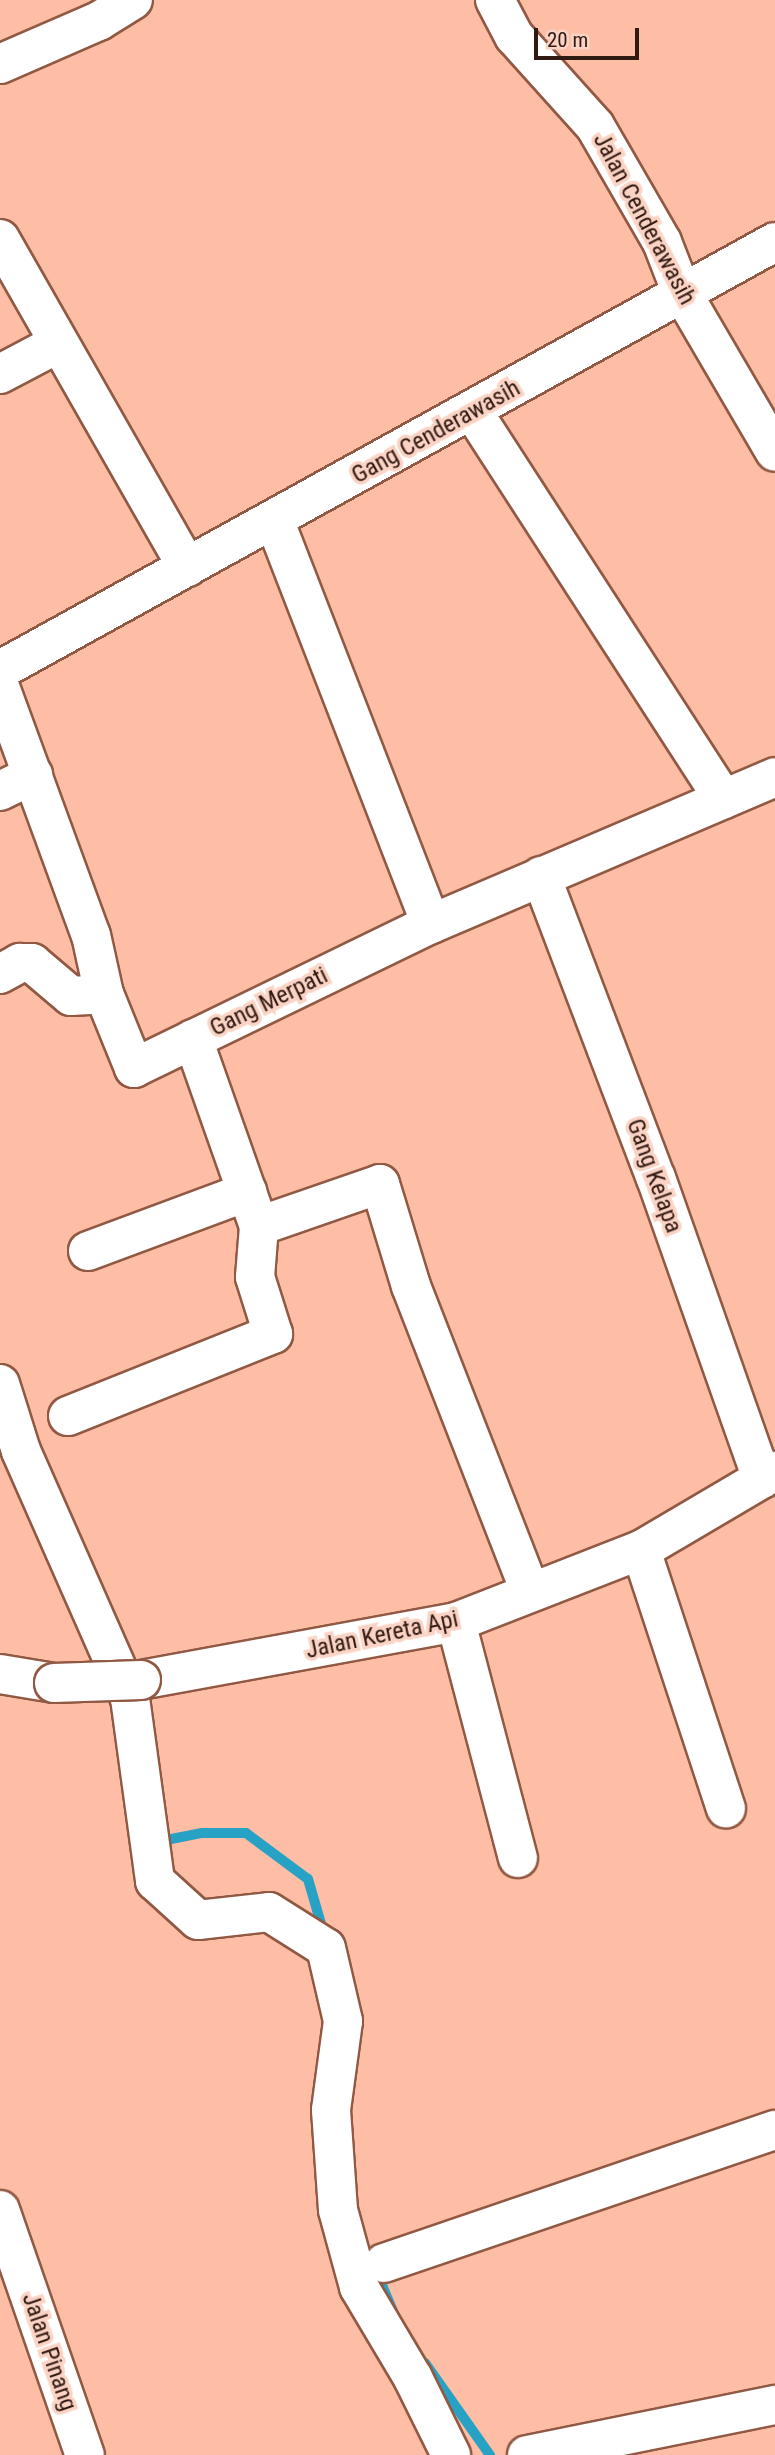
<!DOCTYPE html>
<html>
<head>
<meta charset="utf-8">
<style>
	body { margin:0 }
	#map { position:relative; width:775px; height:2455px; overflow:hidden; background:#febea6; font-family:"Roboto Condensed",sans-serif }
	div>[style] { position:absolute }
	.stream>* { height:10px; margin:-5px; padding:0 5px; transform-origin:5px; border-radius:5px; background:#28a2c4 }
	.roads { filter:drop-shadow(2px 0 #915943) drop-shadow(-2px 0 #915943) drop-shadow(0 2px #915943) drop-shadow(0 -2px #915943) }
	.minor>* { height:38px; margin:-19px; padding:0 19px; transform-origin:19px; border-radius:19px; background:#fff }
	.tertiary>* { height:38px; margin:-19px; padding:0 19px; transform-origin:19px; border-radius:19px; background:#fff }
	.bridges { filter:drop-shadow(2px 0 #915943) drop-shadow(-2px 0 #915943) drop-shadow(0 2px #915943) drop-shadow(0 -2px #915943) }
	.tertiary-bridge>* { height:38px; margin:-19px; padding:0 19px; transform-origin:19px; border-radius:19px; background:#fff }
	span { translate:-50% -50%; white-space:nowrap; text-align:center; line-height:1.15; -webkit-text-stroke:7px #fad3c4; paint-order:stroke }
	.street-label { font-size:24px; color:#311a11 }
	.scale { position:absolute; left:534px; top:28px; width:105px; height:32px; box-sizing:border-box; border:4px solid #311a11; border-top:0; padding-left:9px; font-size:21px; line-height:24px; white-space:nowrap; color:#311a11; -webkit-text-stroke:5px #fad3c4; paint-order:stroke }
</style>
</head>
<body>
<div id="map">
	<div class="stream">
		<div style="left:159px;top:1833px;width:10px;rotate:45deg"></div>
		<div style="left:166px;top:1840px;width:37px;rotate:-11deg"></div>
		<div style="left:202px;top:1833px;width:44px"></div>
		<div style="left:246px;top:1833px;width:77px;rotate:36.6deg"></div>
		<div style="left:308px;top:1879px;width:57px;rotate:73.8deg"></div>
		<div style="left:376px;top:2271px;width:43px;rotate:67deg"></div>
		<div style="left:425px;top:2363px;width:113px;rotate:54.8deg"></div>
	</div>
	<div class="roads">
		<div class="minor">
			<div style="left:495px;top:0;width:41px;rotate:62.2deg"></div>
			<div style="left:514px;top:36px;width:121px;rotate:48deg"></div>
			<div style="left:595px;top:126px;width:134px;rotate:60deg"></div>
			<div style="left:662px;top:242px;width:53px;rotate:68.8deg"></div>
			<div style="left:681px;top:291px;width:186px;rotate:59.7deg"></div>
			<div style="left:0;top:64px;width:108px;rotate:-23.5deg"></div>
			<div style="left:99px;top:21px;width:40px;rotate:-32deg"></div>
			<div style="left:0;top:239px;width:378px;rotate:60.3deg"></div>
			<div style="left:0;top:374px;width:64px;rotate:-27.8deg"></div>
			<div style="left:473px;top:412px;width:461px;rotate:57.1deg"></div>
			<div style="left:275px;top:522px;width:431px;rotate:68.8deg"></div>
			<div style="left:0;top:670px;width:885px;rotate:-28.91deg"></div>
			<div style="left:0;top:687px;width:264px;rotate:69.9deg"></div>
			<div style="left:91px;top:935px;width:60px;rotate:77.6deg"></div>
			<div style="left:104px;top:994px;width:80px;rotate:67.9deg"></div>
			<div style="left:134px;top:1068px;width:330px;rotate:-25.9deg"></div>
			<div style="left:431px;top:924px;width:374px;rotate:-23.1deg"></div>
			<div style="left:0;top:791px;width:37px;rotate:-26deg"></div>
			<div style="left:541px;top:876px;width:323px;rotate:69.2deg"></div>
			<div style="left:656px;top:1178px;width:319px;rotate:70.6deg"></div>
			<div style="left:0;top:974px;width:23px;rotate:-29deg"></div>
			<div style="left:20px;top:963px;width:12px"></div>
			<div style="left:32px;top:963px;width:51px;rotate:40.2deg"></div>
			<div style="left:71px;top:996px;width:33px;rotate:-3deg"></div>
			<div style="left:193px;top:1039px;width:198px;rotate:70.6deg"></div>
			<div style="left:259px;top:1226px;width:128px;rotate:-19.1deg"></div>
			<div style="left:380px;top:1184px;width:107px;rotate:73.1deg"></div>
			<div style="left:411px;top:1286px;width:328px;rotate:68.7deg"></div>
			<div style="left:88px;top:1251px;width:170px;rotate:-20.4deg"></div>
			<div style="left:0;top:1384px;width:70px;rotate:72.6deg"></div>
			<div style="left:21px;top:1451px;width:270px;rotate:66.2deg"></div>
			<div style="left:130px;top:1698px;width:185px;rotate:82.2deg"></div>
			<div style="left:155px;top:1881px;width:58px;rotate:42.2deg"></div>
			<div style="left:198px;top:1920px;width:71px;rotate:-6.4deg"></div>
			<div style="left:269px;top:1912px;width:67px;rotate:32.3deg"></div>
			<div style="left:326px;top:1948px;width:75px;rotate:76.9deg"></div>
			<div style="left:343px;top:2021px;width:90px;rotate:97.7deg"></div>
			<div style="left:331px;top:2110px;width:100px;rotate:86deg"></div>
			<div style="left:338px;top:2210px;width:80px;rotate:74.7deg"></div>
			<div style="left:359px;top:2287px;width:106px;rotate:59.3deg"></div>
			<div style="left:413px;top:2378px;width:86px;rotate:63.7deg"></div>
			<div style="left:68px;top:1416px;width:221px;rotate:-21.8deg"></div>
			<div style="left:273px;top:1334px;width:60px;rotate:-107.5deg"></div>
			<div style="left:255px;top:1277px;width:51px;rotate:-85.5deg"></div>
			<div style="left:641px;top:1550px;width:272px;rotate:71.8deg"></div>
			<div style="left:456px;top:1622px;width:244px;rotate:75.3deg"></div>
			<div style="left:384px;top:2263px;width:413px;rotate:-18.8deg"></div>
		</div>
		<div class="tertiary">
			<div style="left:0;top:1674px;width:55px;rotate:9.5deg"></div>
			<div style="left:141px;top:1680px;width:320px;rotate:-10.4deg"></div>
			<div style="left:456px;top:1622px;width:199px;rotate:-21.3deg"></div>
			<div style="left:641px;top:1550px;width:156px;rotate:-30.5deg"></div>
			<div style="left:0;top:2210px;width:259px;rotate:70.9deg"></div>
			<div style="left:527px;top:2455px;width:253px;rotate:-11.4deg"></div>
		</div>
	</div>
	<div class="bridges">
		<div class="tertiary-bridge">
			<div style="left:54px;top:1683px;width:87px;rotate:-2deg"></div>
		</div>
	</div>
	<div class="street-label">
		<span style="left:644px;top:219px;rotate:62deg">Jalan Cenderawasih</span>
		<span style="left:436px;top:432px;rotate:-29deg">Gang Cenderawasih</span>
		<span style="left:269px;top:1002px;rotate:-26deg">Gang Merpati</span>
		<span style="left:654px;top:1176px;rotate:70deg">Gang Kelapa</span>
		<span style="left:382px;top:1635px;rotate:-12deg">Jalan Kereta Api</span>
		<span style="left:49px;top:2352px;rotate:71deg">Jalan Pinang</span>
	</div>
	<div class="scale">20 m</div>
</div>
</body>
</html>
